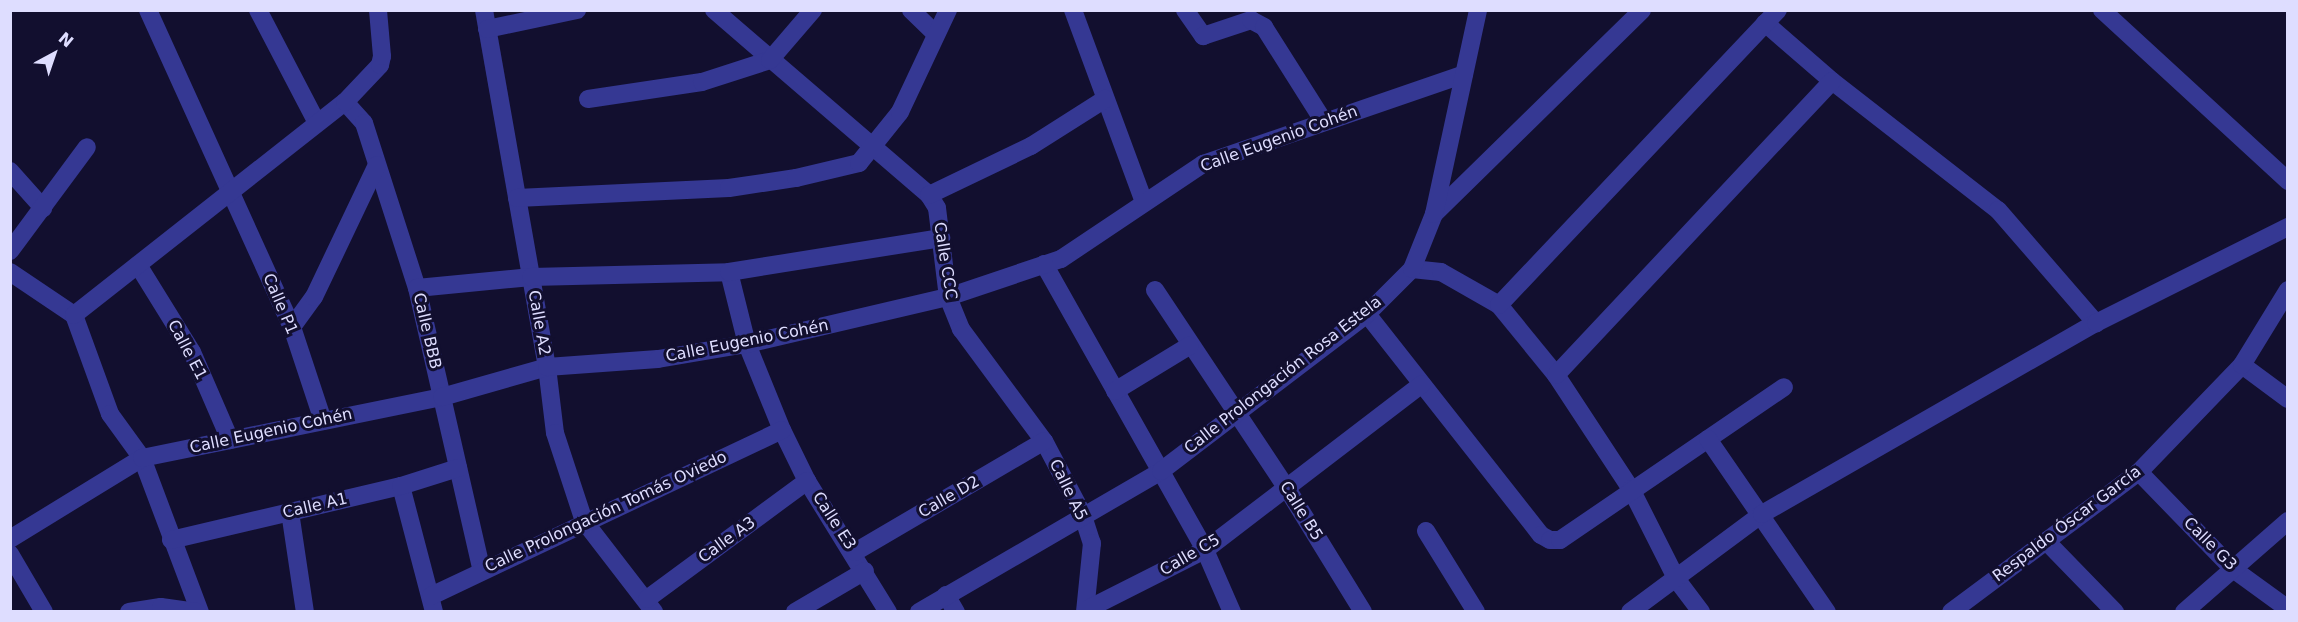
<!DOCTYPE html>
<html>
<head>
<meta charset="utf-8">
<style>
	body { margin:0 }
	#map { position:relative; width:2298px; height:622px; overflow:hidden; background:#120f2f; font-family:"DejaVu Sans",sans-serif }
	div>[style] { position:absolute }
	.minor>* { height:18px; margin:-9px; padding:0 9px; transform-origin:9px; border-radius:9px; background:#353893 }
	span { translate:-50% -50%; white-space:nowrap; text-align:center; line-height:1.15; -webkit-text-stroke:6px #120f2f; paint-order:stroke }
	.street-label { font-size:16px; color:#deddff }
	.frame { position:absolute; inset:0; border:12px solid #deddff; pointer-events:none }
	.north { position:absolute; left:24px; top:24px; width:60px; height:60px; -webkit-text-stroke:4px #120f2f; paint-order:stroke; rotate:40deg; font-size:16px; font-weight:700; line-height:24px; text-align:center; color:#deddff }
	.north::after { content:''; display:block; margin:auto; width:21px; height:27px; background:#deddff; clip-path:polygon(50% 0,100% 100%,50% 72%,0 100%) }
</style>
</head>
<body>
<div id="map">
	<div class="minor">
		<div style="left:148px;top:10px;width:348px;rotate:65.6deg"></div>
		<div style="left:292px;top:327px;width:99px;rotate:71.7deg"></div>
		<div style="left:258px;top:10px;width:127px;rotate:62.4deg"></div>
		<div style="left:484px;top:10px;width:363px;rotate:80deg"></div>
		<div style="left:547px;top:367px;width:66px;rotate:83.1deg"></div>
		<div style="left:555px;top:433px;width:93px;rotate:71.8deg"></div>
		<div style="left:584px;top:521px;width:115px;rotate:52.4deg"></div>
		<div style="left:714px;top:10px;width:284px;rotate:40.7deg"></div>
		<div style="left:929px;top:195px;width:15px;rotate:58deg"></div>
		<div style="left:937px;top:208px;width:90px;rotate:83deg"></div>
		<div style="left:948px;top:297px;width:35px;rotate:68deg"></div>
		<div style="left:961px;top:329px;width:139px;rotate:53.5deg"></div>
		<div style="left:1044px;top:441px;width:81px;rotate:62.2deg"></div>
		<div style="left:1082px;top:513px;width:32px;rotate:72deg"></div>
		<div style="left:1092px;top:543px;width:69px;rotate:95.8deg"></div>
		<div style="left:911px;top:10px;width:33px;rotate:44deg"></div>
		<div style="left:1073px;top:10px;width:205px;rotate:69.7deg"></div>
		<div style="left:1185px;top:10px;width:32px;rotate:55deg"></div>
		<div style="left:1203px;top:36px;width:51px;rotate:-18.4deg"></div>
		<div style="left:1251px;top:20px;width:15px;rotate:28deg"></div>
		<div style="left:1264px;top:27px;width:112px;rotate:57.7deg"></div>
		<div style="left:2102px;top:10px;width:253px;rotate:42.6deg"></div>
		<div style="left:1765px;top:23px;width:89px;rotate:40.9deg"></div>
		<div style="left:1832px;top:81px;width:210px;rotate:37.9deg"></div>
		<div style="left:1998px;top:210px;width:150px;rotate:49.1deg"></div>
		<div style="left:487px;top:29px;width:92px;rotate:-11.9deg"></div>
		<div style="left:588px;top:99px;width:115px;rotate:-8.5deg"></div>
		<div style="left:702px;top:82px;width:71px;rotate:-17.9deg"></div>
		<div style="left:770px;top:60px;width:66px;rotate:-49.3deg"></div>
		<div style="left:345px;top:102px;width:28px;rotate:48deg"></div>
		<div style="left:364px;top:123px;width:173px;rotate:72.2deg"></div>
		<div style="left:417px;top:288px;width:290px;rotate:77.1deg"></div>
		<div style="left:10px;top:171px;width:50px;rotate:48.3deg"></div>
		<div style="left:929px;top:195px;width:113px;rotate:-25.7deg"></div>
		<div style="left:1031px;top:146px;width:88px;rotate:-32.4deg"></div>
		<div style="left:517px;top:198px;width:212px;rotate:-2.7deg"></div>
		<div style="left:729px;top:188px;width:68px;rotate:-8.5deg"></div>
		<div style="left:796px;top:178px;width:65px;rotate:-13.4deg"></div>
		<div style="left:859px;top:163px;width:65px;rotate:-51.2deg"></div>
		<div style="left:900px;top:112px;width:113px;rotate:-64.8deg"></div>
		<div style="left:1434px;top:214px;width:291px;rotate:-44.4deg"></div>
		<div style="left:10px;top:251px;width:129px;rotate:-53.5deg"></div>
		<div style="left:1044px;top:264px;width:328px;rotate:60.6deg"></div>
		<div style="left:1205px;top:550px;width:68px;rotate:66.5deg"></div>
		<div style="left:138px;top:265px;width:102px;rotate:58.2deg"></div>
		<div style="left:192px;top:352px;width:96px;rotate:66.6deg"></div>
		<div style="left:1412px;top:269px;width:29px;rotate:6deg"></div>
		<div style="left:1441px;top:272px;width:67px;rotate:29.6deg"></div>
		<div style="left:1499px;top:305px;width:90px;rotate:50.8deg"></div>
		<div style="left:1556px;top:375px;width:136px;rotate:56.7deg"></div>
		<div style="left:1631px;top:489px;width:102px;rotate:63.2deg"></div>
		<div style="left:1677px;top:580px;width:40px;rotate:53deg"></div>
		<div style="left:10px;top:272px;width:77px;rotate:33.9deg"></div>
		<div style="left:74px;top:315px;width:105px;rotate:70deg"></div>
		<div style="left:110px;top:414px;width:54px;rotate:54deg"></div>
		<div style="left:142px;top:458px;width:165px;rotate:69.4deg"></div>
		<div style="left:729px;top:272px;width:74px;rotate:76deg"></div>
		<div style="left:747px;top:344px;width:93px;rotate:67.9deg"></div>
		<div style="left:782px;top:430px;width:57px;rotate:63.9deg"></div>
		<div style="left:807px;top:481px;width:154px;rotate:58.3deg"></div>
		<div style="left:417px;top:288px;width:115px;rotate:-5.5deg"></div>
		<div style="left:531px;top:277px;width:198px;rotate:-1.4deg"></div>
		<div style="left:729px;top:272px;width:215px;rotate:-9.1deg"></div>
		<div style="left:1155px;top:290px;width:240px;rotate:56.4deg"></div>
		<div style="left:1288px;top:490px;width:143px;rotate:58.4deg"></div>
		<div style="left:1499px;top:305px;width:406px;rotate:-46.6deg"></div>
		<div style="left:1367px;top:314px;width:281px;rotate:51.8deg"></div>
		<div style="left:1541px;top:535px;width:10px;rotate:29deg"></div>
		<div style="left:1550px;top:540px;width:10px"></div>
		<div style="left:1560px;top:540px;width:271px;rotate:-34.3deg"></div>
		<div style="left:74px;top:315px;width:345px;rotate:-38.2deg"></div>
		<div style="left:345px;top:102px;width:51px;rotate:-46.6deg"></div>
		<div style="left:380px;top:65px;width:9px;rotate:-77deg"></div>
		<div style="left:382px;top:56px;width:46px;rotate:-95deg"></div>
		<div style="left:292px;top:327px;width:37px;rotate:-54deg"></div>
		<div style="left:314px;top:297px;width:146px;rotate:-64.5deg"></div>
		<div style="left:2242px;top:365px;width:57px;rotate:36.5deg"></div>
		<div style="left:1556px;top:375px;width:403px;rotate:-46.8deg"></div>
		<div style="left:1115px;top:391px;width:87px;rotate:-31.3deg"></div>
		<div style="left:1708px;top:439px;width:210px;rotate:55.5deg"></div>
		<div style="left:2139px;top:472px;width:135px;rotate:45.9deg"></div>
		<div style="left:2233px;top:569px;width:68px;rotate:36deg"></div>
		<div style="left:401px;top:486px;width:130px;rotate:75.3deg"></div>
		<div style="left:290px;top:512px;width:101px;rotate:81.5deg"></div>
		<div style="left:1426px;top:531px;width:95px;rotate:58.3deg"></div>
		<div style="left:10px;top:539px;width:155px;rotate:-31.5deg"></div>
		<div style="left:142px;top:458px;width:306px;rotate:-11.5deg"></div>
		<div style="left:442px;top:397px;width:109px;rotate:-15.9deg"></div>
		<div style="left:547px;top:367px;width:111px;rotate:-4.1deg"></div>
		<div style="left:658px;top:359px;width:90px;rotate:-9.6deg"></div>
		<div style="left:747px;top:344px;width:206px;rotate:-13.2deg"></div>
		<div style="left:948px;top:297px;width:119px;rotate:-18.6deg"></div>
		<div style="left:1061px;top:259px;width:171px;rotate:-33.8deg"></div>
		<div style="left:1203px;top:164px;width:276px;rotate:-19deg"></div>
		<div style="left:171px;top:540px;width:236px;rotate:-13.2deg"></div>
		<div style="left:401px;top:486px;width:60px;rotate:-17.5deg"></div>
		<div style="left:2046px;top:541px;width:99px;rotate:45.8deg"></div>
		<div style="left:855px;top:552px;width:219px;rotate:-30.4deg"></div>
		<div style="left:10px;top:554px;width:67px;rotate:59.6deg"></div>
		<div style="left:946px;top:595px;width:20px;rotate:60deg"></div>
		<div style="left:431px;top:596px;width:388px;rotate:-25.3deg"></div>
		<div style="left:647px;top:599px;width:199px;rotate:-36.4deg"></div>
		<div style="left:1086px;top:610px;width:133px;rotate:-26.8deg"></div>
		<div style="left:1205px;top:550px;width:273px;rotate:-37.4deg"></div>
		<div style="left:129px;top:612px;width:32px;rotate:-9deg"></div>
		<div style="left:161px;top:607px;width:36px;rotate:8deg"></div>
		<div style="left:795px;top:612px;width:81px;rotate:-30.4deg"></div>
		<div style="left:919px;top:612px;width:280px;rotate:-30.2deg"></div>
		<div style="left:1161px;top:471px;width:259px;rotate:-37.3deg"></div>
		<div style="left:1367px;top:314px;width:64px;rotate:-45deg"></div>
		<div style="left:1412px;top:269px;width:59px;rotate:-68.2deg"></div>
		<div style="left:1434px;top:214px;width:209px;rotate:-77.8deg"></div>
		<div style="left:1630px;top:612px;width:164px;rotate:-36.6deg"></div>
		<div style="left:1762px;top:514px;width:385px;rotate:-29.8deg"></div>
		<div style="left:2096px;top:323px;width:215px;rotate:-26.6deg"></div>
		<div style="left:1951px;top:612px;width:234px;rotate:-36.7deg"></div>
		<div style="left:2139px;top:472px;width:149px;rotate:-46.1deg"></div>
		<div style="left:2242px;top:365px;width:88px;rotate:-58.5deg"></div>
		<div style="left:2184px;top:612px;width:138px;rotate:-41.2deg"></div>
	</div>
	<div class="street-label">
		<span style="left:1279px;top:139px;rotate:-20deg">Calle Eugenio Cohén</span>
		<span style="left:945px;top:261px;rotate:81deg">Calle CCC</span>
		<span style="left:280px;top:304px;rotate:67deg">Calle P1</span>
		<span style="left:539px;top:323px;rotate:80deg">Calle A2</span>
		<span style="left:427px;top:331px;rotate:77deg">Calle BBB</span>
		<span style="left:747px;top:341px;rotate:-11deg">Calle Eugenio Cohén</span>
		<span style="left:187px;top:350px;rotate:62deg">Calle E1</span>
		<span style="left:1283px;top:375px;rotate:-38deg">Calle Prolongación Rosa Estela</span>
		<span style="left:271px;top:431px;rotate:-12deg">Calle Eugenio Cohén</span>
		<span style="left:1068px;top:490px;rotate:64deg">Calle A5</span>
		<span style="left:949px;top:497px;rotate:-30deg">Calle D2</span>
		<span style="left:315px;top:506px;rotate:-13deg">Calle A1</span>
		<span style="left:1301px;top:511px;rotate:58deg">Calle B5</span>
		<span style="left:606px;top:512px;rotate:-25deg">Calle Prolongación Tomás Oviedo</span>
		<span style="left:834px;top:521px;rotate:57deg">Calle E3</span>
		<span style="left:2067px;top:524px;rotate:-37deg">Respaldo Óscar García</span>
		<span style="left:727px;top:540px;rotate:-36deg">Calle A3</span>
		<span style="left:2210px;top:544px;rotate:45deg">Calle G3</span>
		<span style="left:1190px;top:555px;rotate:-30deg">Calle C5</span>
	</div>
	<div class="frame"></div>
	<div class="north">N</div>
</div>
</body>
</html>
